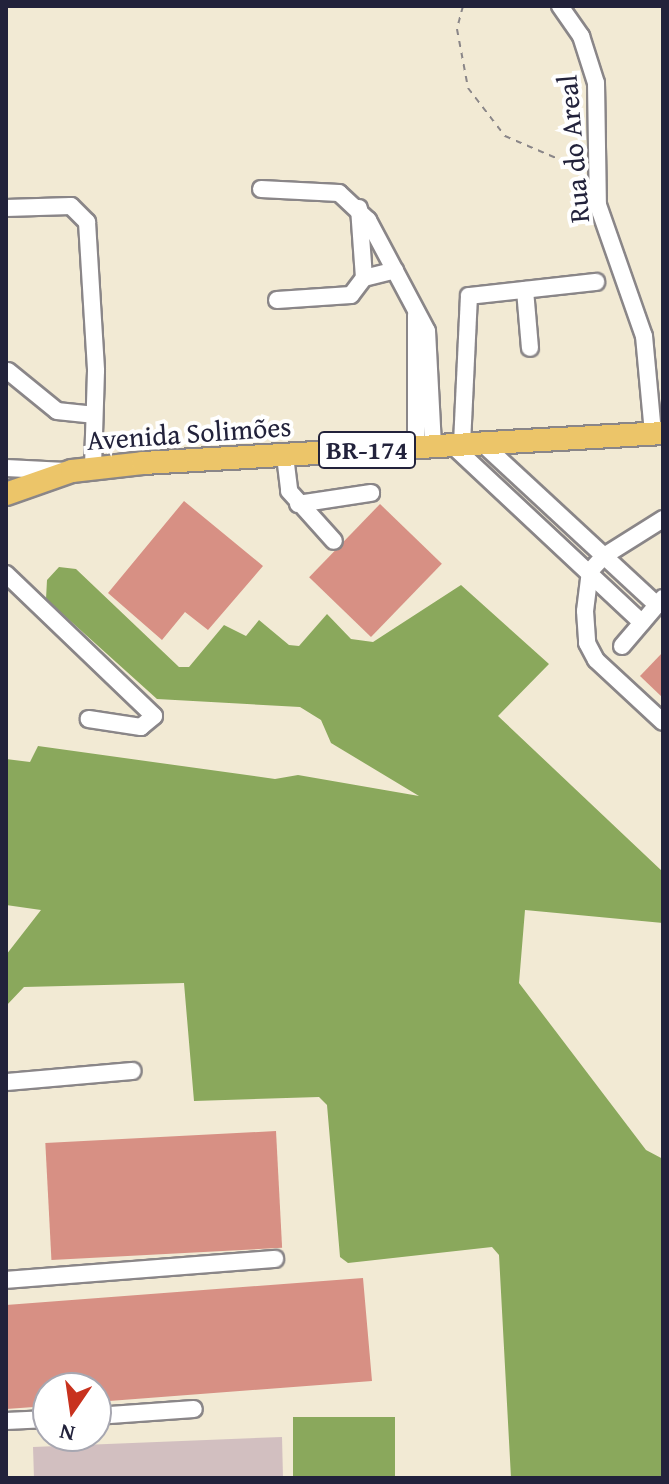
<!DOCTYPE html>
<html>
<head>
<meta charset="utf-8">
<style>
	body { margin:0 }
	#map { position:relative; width:669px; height:1484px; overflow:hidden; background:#f2ead4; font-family:"Gentium Book Plus",serif }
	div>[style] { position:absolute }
	.industrial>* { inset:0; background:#d2bfc0 }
	.forest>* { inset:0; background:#8aa85c; transform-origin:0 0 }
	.building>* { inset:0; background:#d79084; transform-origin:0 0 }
	.path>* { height:2px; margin-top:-1px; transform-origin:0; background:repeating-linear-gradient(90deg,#8a8688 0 6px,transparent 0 12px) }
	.roads { filter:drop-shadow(2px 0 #8a8688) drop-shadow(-2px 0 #8a8688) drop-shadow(0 2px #8a8688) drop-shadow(0 -2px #8a8688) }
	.minor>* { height:16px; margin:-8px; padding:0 8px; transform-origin:8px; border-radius:8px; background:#fff }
	.major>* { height:22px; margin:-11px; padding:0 11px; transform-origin:11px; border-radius:11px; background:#ecc569 }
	span { translate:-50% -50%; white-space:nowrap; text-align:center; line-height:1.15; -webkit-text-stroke:8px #fff; paint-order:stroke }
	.shield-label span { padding:2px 6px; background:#fff; border:2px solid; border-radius:6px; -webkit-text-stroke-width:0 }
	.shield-label { font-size:26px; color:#22223b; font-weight:700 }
	.street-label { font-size:28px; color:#22223b }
	.frame { position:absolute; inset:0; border:8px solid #22223b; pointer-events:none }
	.north { position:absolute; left:32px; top:1372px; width:80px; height:80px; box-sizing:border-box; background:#fff; border:2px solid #a7a7b1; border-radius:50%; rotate:193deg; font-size:22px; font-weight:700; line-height:32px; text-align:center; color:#22223b }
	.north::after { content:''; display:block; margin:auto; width:28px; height:36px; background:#c8321e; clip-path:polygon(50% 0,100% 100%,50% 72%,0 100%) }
</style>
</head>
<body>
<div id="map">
	<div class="industrial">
		<div style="clip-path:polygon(282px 1437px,283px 1478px,34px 1478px,33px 1447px)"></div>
	</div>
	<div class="forest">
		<div style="clip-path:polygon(59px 567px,76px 569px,179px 667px,189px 667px,224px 625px,246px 636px,259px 620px,289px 645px,299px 646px,327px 614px,351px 639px,373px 642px,461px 585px,549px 664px,498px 716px,663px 872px,663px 923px,525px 910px,519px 983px,646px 1150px,663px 1159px,663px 1478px,511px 1478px,499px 1255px,492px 1247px,348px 1263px,340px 1257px,327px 1105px,319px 1097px,194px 1101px,184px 983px,24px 987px,6px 1006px,6px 955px,41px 910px,6px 905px,6px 759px,30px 762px,38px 746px,275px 779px,298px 775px,419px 796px,331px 743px,321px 720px,300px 707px,157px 699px,46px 599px,47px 580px)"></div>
		<div style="left:395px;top:1417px;width:61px;height:102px;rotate:90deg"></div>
	</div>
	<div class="building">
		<div style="clip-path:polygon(184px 501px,263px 566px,208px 630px,185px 612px,162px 640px,108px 593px)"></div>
		<div style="left:380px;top:504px;width:86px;height:102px;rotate:44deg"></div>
		<div style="clip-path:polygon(663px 652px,663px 698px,640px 676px)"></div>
		<div style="left:276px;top:1131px;width:117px;height:231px;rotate:87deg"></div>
		<div style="clip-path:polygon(363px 1278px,372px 1381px,96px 1402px,96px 1388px,48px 1388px,48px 1406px,6px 1409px,6px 1305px)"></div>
	</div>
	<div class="path">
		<div style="left:463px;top:6px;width:24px;rotate:105deg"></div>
		<div style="left:457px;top:29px;width:60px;rotate:79.4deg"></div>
		<div style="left:468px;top:88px;width:61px;rotate:52.4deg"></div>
		<div style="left:505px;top:136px;width:86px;rotate:23.3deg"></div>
	</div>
	<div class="roads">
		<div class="minor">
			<div style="left:560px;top:6px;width:37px;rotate:55deg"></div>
			<div style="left:581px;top:36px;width:49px;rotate:72.3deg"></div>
			<div style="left:596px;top:83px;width:122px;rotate:89.1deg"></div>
			<div style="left:598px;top:205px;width:139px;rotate:70.7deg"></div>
			<div style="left:644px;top:336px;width:97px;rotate:84.7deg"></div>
			<div style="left:261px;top:189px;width:78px;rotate:2.9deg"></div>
			<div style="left:339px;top:193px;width:40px;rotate:43deg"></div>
			<div style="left:368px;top:220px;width:126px;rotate:62deg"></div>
			<div style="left:427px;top:331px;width:115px;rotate:87deg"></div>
			<div style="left:6px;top:208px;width:65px;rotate:-1.8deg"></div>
			<div style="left:71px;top:206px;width:23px;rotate:45deg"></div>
			<div style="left:87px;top:222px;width:149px;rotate:86.5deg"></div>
			<div style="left:96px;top:371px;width:97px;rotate:91.8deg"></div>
			<div style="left:359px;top:208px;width:70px;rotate:85.9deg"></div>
			<div style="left:525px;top:290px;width:58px;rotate:85.1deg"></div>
			<div style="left:277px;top:300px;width:74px;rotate:-3.9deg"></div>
			<div style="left:351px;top:295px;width:21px;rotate:-53deg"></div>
			<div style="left:364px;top:278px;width:32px;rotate:-14deg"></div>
			<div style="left:416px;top:315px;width:132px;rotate:90deg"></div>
			<div style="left:8px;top:371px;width:63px;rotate:39.2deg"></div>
			<div style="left:57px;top:411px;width:36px;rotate:6deg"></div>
			<div style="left:482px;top:443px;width:238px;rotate:42.8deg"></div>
			<div style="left:462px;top:444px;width:148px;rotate:-87.3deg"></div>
			<div style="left:469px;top:296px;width:128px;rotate:-6.3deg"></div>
			<div style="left:452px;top:445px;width:260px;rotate:43.1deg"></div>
			<div style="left:285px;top:456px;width:35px;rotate:83deg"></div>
			<div style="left:289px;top:491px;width:67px;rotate:48deg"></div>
			<div style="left:6px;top:468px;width:60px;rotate:2.9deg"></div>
			<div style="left:298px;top:504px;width:74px;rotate:-8.6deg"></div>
			<div style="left:663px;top:519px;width:70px;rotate:147.9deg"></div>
			<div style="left:604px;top:556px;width:21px;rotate:133deg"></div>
			<div style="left:590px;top:571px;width:40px;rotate:97.1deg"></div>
			<div style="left:585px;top:611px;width:32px;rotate:86deg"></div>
			<div style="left:587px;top:643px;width:19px;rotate:62deg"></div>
			<div style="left:596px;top:660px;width:91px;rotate:42.8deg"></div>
			<div style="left:6px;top:574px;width:205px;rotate:43.8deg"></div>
			<div style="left:154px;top:716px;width:17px;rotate:140deg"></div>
			<div style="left:141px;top:727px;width:53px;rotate:-171.3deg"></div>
			<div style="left:622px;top:646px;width:63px;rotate:-49.5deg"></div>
			<div style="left:6px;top:1082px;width:127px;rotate:-5deg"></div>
			<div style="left:6px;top:1280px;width:270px;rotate:-4.5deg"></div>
			<div style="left:96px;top:1416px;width:98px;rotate:-4.1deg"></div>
			<div style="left:6px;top:1421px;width:42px;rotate:-2.7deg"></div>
		</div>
		<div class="major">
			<div style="left:6px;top:494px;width:70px;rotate:-19.2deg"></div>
			<div style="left:72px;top:471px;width:71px;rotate:-6.4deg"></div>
			<div style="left:143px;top:463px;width:521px;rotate:-3.3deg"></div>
		</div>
	</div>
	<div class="shield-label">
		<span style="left:367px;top:450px">BR-174</span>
	</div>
	<div class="street-label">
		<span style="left:573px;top:149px;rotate:-95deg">Rua do Areal</span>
		<span style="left:189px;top:433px;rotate:-4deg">Avenida Solimões</span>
	</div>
	<div class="frame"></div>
	<div class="north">N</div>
</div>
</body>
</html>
